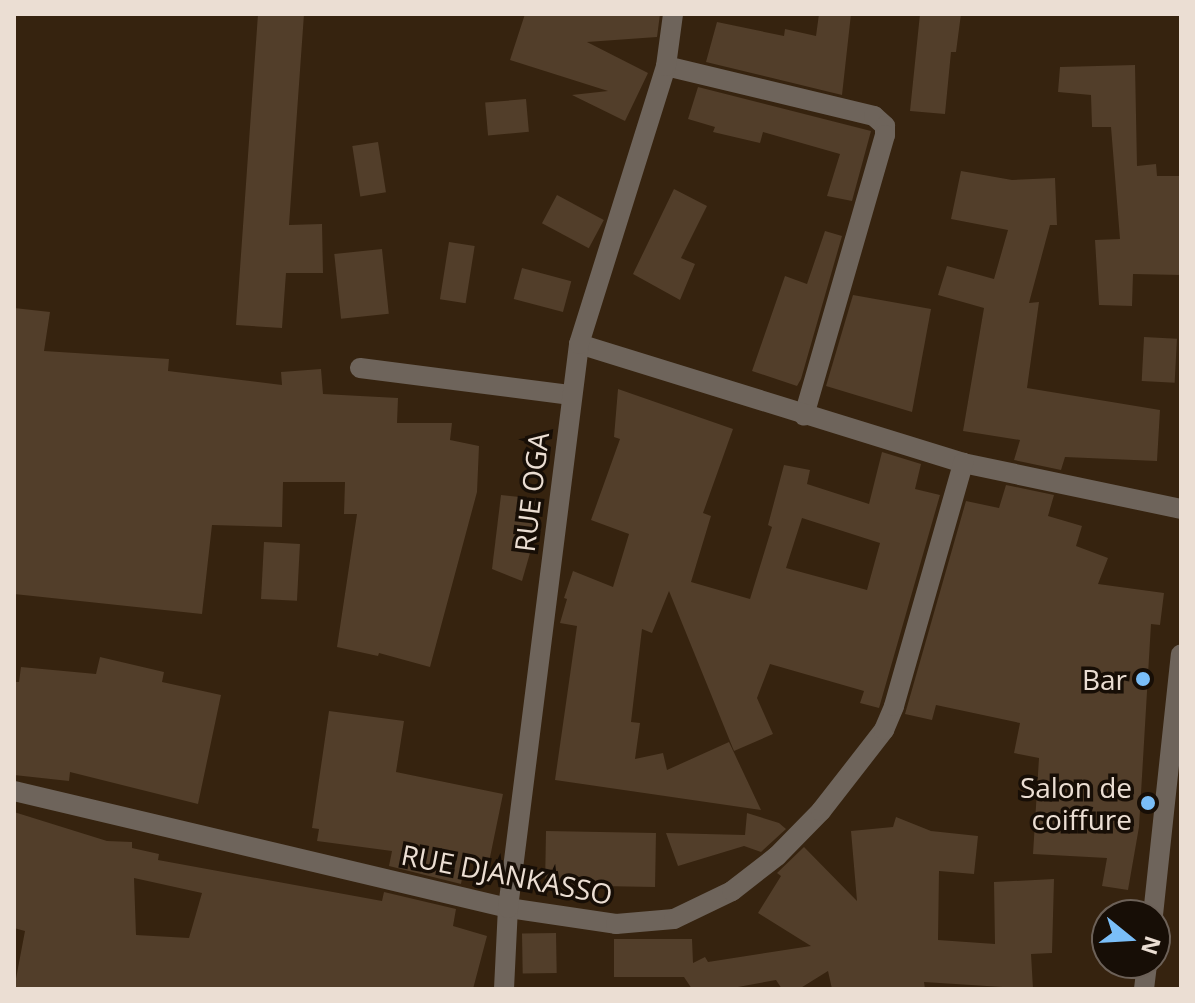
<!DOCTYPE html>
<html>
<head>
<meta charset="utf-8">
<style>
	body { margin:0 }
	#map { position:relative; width:1195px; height:1003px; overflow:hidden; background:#36230f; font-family:"Open Sans",sans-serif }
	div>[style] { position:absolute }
	.building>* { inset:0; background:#523e2a; transform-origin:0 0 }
	.street>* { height:20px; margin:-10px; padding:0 10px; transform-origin:10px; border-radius:10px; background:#6e645b }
	.dots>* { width:22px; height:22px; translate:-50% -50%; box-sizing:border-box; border:4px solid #170e06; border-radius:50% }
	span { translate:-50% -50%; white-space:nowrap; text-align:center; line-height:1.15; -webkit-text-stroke:7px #170e06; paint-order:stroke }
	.street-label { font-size:28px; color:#ebded3 }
	.poi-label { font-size:28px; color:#ebded3 }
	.right { translate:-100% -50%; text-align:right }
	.frame { position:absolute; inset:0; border:16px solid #ebded3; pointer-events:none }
	.north { position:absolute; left:1091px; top:899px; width:80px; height:80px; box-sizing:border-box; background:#170e06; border:2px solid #6c6158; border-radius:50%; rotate:108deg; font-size:22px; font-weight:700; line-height:32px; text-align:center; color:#ebded3 }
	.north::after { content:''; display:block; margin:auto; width:28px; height:36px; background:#7abef8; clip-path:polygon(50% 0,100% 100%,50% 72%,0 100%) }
</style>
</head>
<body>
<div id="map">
	<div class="building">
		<div style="clip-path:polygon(258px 14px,304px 14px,289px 225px,322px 224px,323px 273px,286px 273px,282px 328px,236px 325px)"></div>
		<div style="clip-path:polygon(525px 14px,660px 14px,657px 37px,587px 42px,648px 73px,625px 121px,572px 95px,608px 91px,510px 60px)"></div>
		<div style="clip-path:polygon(819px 14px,851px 14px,842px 95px,706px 62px,717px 22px,784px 36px,785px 29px,816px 36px)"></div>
		<div style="clip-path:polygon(920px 14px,961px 14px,956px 52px,951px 52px,945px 114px,910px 111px)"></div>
		<div style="clip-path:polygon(1135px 65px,1137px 166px,1156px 164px,1157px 176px,1181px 176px,1181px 275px,1133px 274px,1132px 306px,1099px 305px,1095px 240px,1120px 239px,1111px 127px,1092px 127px,1091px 95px,1058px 92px,1060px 67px)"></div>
		<div style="clip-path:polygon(698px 87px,871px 131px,852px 201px,827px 196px,840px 154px,763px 132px,760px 143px,713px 132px,715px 127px,688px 119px)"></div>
		<div style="left:526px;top:99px;width:33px;height:41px;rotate:85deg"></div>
		<div style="left:378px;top:142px;width:51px;height:26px;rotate:81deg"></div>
		<div style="clip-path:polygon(961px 171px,1012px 180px,1055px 178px,1057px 225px,1050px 225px,1029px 303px,1039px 302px,1027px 388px,1160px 410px,1157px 461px,1065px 457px,1061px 470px,1014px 460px,1020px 440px,963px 431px,984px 308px,938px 295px,947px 266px,994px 279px,1008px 230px,951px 219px)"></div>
		<div style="clip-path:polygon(674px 189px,707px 206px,681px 258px,695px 264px,680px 300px,633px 274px)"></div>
		<div style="left:557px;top:195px;width:53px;height:32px;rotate:28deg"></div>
		<div style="clip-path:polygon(825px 231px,842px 236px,801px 379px,797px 386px,752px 371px,785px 276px,807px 284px)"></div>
		<div style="left:449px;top:242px;width:26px;height:58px;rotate:9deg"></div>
		<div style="left:382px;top:249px;width:65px;height:48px;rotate:84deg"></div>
		<div style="left:522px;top:268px;width:51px;height:32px;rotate:15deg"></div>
		<div style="clip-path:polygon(853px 295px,931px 309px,912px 412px,826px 386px)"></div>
		<div style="clip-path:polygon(14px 308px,50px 312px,44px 351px,169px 359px,168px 371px,282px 385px,281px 372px,321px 369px,323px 394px,398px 398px,397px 423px,452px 423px,450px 440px,479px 446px,477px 492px,430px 667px,379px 653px,378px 656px,337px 647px,357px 514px,344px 514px,345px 482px,283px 482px,282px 527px,212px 525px,202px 614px,14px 594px)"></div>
		<div style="left:1144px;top:337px;width:33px;height:44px;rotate:3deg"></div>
		<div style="clip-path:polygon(evenodd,618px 389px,733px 429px,703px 513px,711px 516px,691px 582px,750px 599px,772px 527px,768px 525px,784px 465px,810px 470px,807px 484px,869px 504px,882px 452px,921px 464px,915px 489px,940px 495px,879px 708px,860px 703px,864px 691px,770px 664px,757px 698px,773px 734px,734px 751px,669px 591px,652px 633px,642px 629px,631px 722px,640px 723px,635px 759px,663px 753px,667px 770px,729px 742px,761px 810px,555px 780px,577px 626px,560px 623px,567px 599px,564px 598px,573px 571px,613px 587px,629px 534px,591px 520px,620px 439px,614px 437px,618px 389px,802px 518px,880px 543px,867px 590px,786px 568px,802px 518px)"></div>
		<div style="clip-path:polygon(1006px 485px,1054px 495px,1048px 516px,1082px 526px,1076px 546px,1108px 558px,1098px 584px,1164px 593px,1160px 625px,1151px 624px,1139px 827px,1128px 890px,1102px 886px,1107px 858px,1033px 854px,1039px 758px,1014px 753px,1020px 723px,936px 705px,932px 720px,905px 714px,966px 501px,999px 508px)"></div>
		<div style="clip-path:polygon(501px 495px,538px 499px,532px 546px,522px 581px,492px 569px)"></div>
		<div style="left:264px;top:542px;width:36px;height:57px;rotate:3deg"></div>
		<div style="clip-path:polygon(100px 657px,164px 672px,162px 682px,221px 695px,198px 804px,70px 772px,69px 781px,14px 775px,14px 682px,19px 682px,21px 667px,96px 674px)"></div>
		<div style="clip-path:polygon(329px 711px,404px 721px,396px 772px,503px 794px,488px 867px,465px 862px,461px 884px,389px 866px,392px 851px,317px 841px,319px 829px,312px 828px)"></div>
		<div style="clip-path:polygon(evenodd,14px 812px,107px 841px,132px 842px,132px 848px,159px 854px,158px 860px,382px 901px,384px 892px,456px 909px,453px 926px,487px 936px,473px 989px,14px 989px,25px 931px,14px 928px,14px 812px,134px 878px,202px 893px,189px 938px,136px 935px,134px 878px)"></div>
		<div style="clip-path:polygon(747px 813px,779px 823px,786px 829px,761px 852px,744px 846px,678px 866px,666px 833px,745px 835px)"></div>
		<div style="clip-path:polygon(896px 817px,931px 831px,978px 836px,974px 874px,939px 871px,938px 940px,995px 944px,994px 882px,1054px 879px,1052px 953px,1031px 954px,1033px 989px,924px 982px,925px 989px,832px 989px,828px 971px,799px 989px,782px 989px,776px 980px,727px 989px,692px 989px,684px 977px,614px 977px,614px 939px,692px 939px,693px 963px,705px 957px,708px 962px,811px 946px,758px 913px,781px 876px,777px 873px,804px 847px,857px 901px,851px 831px,893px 827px)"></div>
		<div style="left:546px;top:831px;width:110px;height:54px;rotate:1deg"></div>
		<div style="left:556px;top:933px;width:40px;height:34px;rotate:89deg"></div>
	</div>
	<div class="street">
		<div style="left:666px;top:66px;width:214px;rotate:13.5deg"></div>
		<div style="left:874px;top:116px;width:15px;rotate:42deg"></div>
		<div style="left:885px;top:126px;width:9px;rotate:90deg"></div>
		<div style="left:885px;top:135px;width:292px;rotate:106.1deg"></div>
		<div style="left:579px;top:344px;width:402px;rotate:17.2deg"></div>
		<div style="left:963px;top:463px;width:223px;rotate:11.9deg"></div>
		<div style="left:360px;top:368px;width:213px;rotate:7.3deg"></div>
		<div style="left:14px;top:791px;width:508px;rotate:13.32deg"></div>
		<div style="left:508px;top:908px;width:109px;rotate:8.4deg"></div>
		<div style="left:616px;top:924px;width:58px;rotate:-4.9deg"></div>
		<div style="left:674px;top:919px;width:64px;rotate:-25.8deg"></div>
		<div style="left:732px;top:891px;width:57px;rotate:-37.9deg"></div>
		<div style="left:777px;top:856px;width:63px;rotate:-45.6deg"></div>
		<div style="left:821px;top:811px;width:103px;rotate:-52.1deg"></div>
		<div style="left:884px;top:730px;width:26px;rotate:-67deg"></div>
		<div style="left:894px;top:706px;width:253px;rotate:-74.1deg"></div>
		<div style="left:1153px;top:915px;width:262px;rotate:-83.9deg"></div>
		<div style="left:504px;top:989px;width:81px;rotate:-87.2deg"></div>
		<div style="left:508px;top:908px;width:568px;rotate:-82.82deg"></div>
		<div style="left:579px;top:344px;width:291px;rotate:-72.6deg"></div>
		<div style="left:666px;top:66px;width:52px;rotate:-82.3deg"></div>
		<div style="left:1144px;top:989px;width:26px;rotate:-83deg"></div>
	</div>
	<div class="dots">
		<div style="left:1143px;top:679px;background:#7abef8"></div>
		<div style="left:1148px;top:803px;background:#7abef8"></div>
	</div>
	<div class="street-label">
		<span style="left:531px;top:492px;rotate:-83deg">RUE OGA</span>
		<span style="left:507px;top:874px;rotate:11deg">RUE DJANKASSO</span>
	</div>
	<div class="poi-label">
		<span class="right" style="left:1127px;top:679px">Bar</span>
		<span class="right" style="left:1132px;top:803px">Salon de<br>coiffure</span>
	</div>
	<div class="frame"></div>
	<div class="north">N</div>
</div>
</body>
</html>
